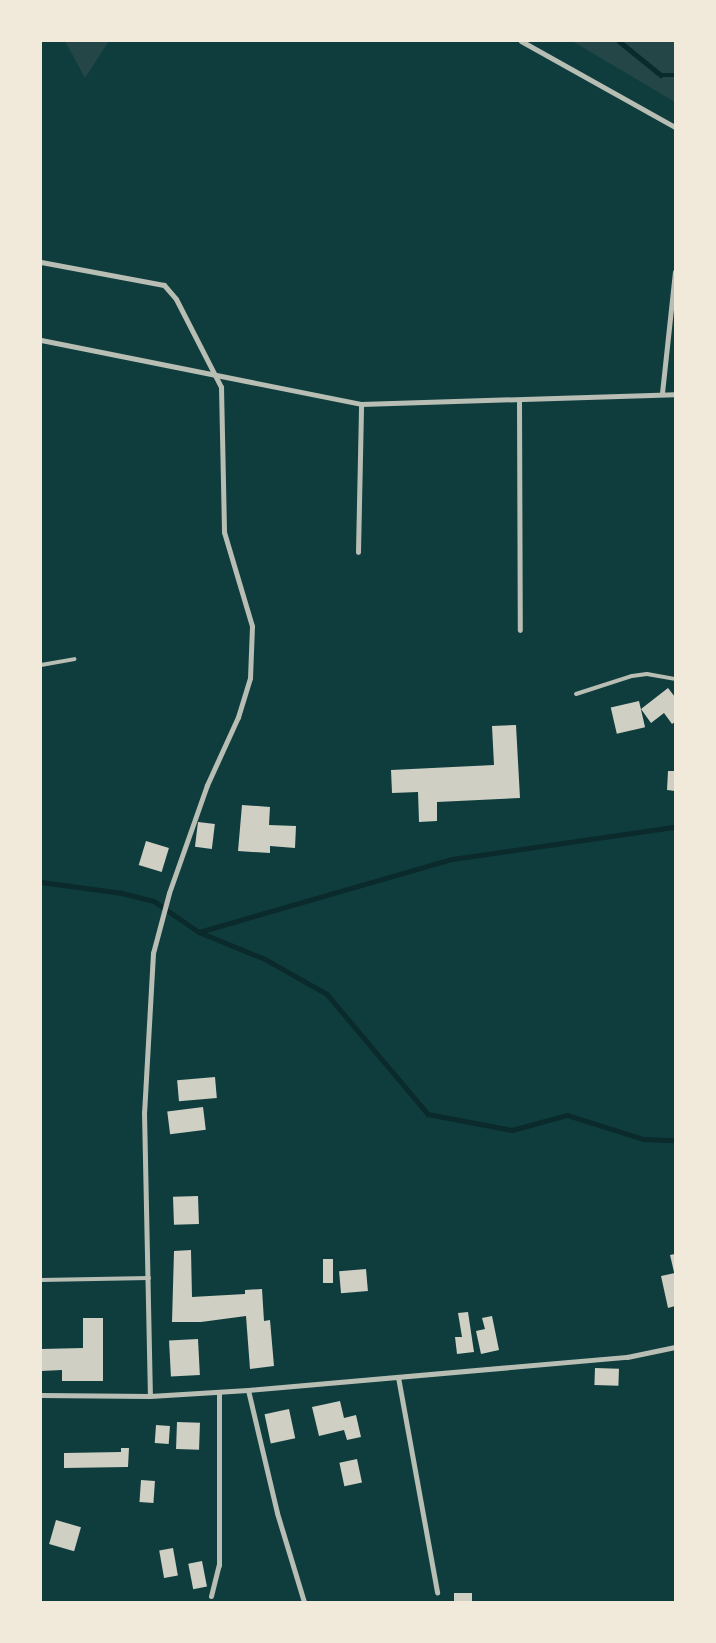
<!DOCTYPE html>
<html>
<head>
<meta charset="utf-8">
<style>
	body { margin:0 }
	#map { position:relative; width:716px; height:1643px; overflow:hidden; background:#0f3d3e; font-family:Arial,sans-serif }
	div>[style] { position:absolute }
	.green>* { inset:0; background:#244646 }
	.stream>* { height:4.5px; margin:-2.25px; padding:0 2.25px; transform-origin:2.25px; border-radius:2.25px; background:#0a2a2b }
	.building>* { inset:0; background:#cfcfc3; transform-origin:0 0 }
	.service>* { height:4px; margin:-2px; padding:0 2px; transform-origin:2px; border-radius:2px; background:#b8beb3 }
	.minor>* { height:5px; margin:-2.5px; padding:0 2.5px; transform-origin:2.5px; border-radius:2.5px; background:#b8beb3 }
	span { translate:-50% -50%; white-space:nowrap; text-align:center; line-height:1.15; -webkit-text-stroke:5px #f1e9da; paint-order:stroke }
	.frame { position:absolute; inset:0; border:42px solid #f1e9da; pointer-events:none }
</style>
</head>
<body>
<div id="map">
	<div class="green">
		<div style="clip-path:polygon(65px 41px,109px 41px,85px 78px)"></div>
		<div style="clip-path:polygon(572px 41px,675px 41px,675px 102px)"></div>
	</div>
	<div class="stream">
		<div style="left:619px;top:41px;width:54px;rotate:39deg"></div>
		<div style="left:661px;top:75px;width:14px"></div>
		<div style="left:41px;top:882px;width:82px;rotate:7.7deg"></div>
		<div style="left:122px;top:893px;width:33px;rotate:14deg"></div>
		<div style="left:154px;top:901px;width:55px;rotate:34.6deg"></div>
		<div style="left:199px;top:932px;width:263px;rotate:-16.1deg"></div>
		<div style="left:452px;top:859px;width:225px;rotate:-8.2deg"></div>
		<div style="left:199px;top:932px;width:71px;rotate:22.2deg"></div>
		<div style="left:265px;top:959px;width:71px;rotate:29.4deg"></div>
		<div style="left:327px;top:994px;width:157px;rotate:49.9deg"></div>
		<div style="left:428px;top:1114px;width:86px;rotate:10.8deg"></div>
		<div style="left:512px;top:1130px;width:57px;rotate:-15.3deg"></div>
		<div style="left:567px;top:1115px;width:80px;rotate:17.5deg"></div>
		<div style="left:643px;top:1139px;width:32px;rotate:2deg"></div>
	</div>
	<div class="building">
		<div style="clip-path:polygon(668px 688px,675px 697px,675px 722px,672px 724px,664px 713px,651px 723px,641px 709px)"></div>
		<div style="left:639px;top:701px;width:27px;height:29px;rotate:77deg"></div>
		<div style="clip-path:polygon(516px 725px,520px 798px,437px 802px,437px 821px,419px 822px,418px 792px,392px 793px,391px 770px,494px 765px,492px 726px)"></div>
		<div style="clip-path:polygon(668px 771px,675px 771px,675px 791px,667px 790px)"></div>
		<div style="clip-path:polygon(242px 805px,270px 807px,269px 825px,296px 826px,295px 848px,270px 846px,270px 853px,238px 851px)"></div>
		<div style="left:198px;top:822px;width:17px;height:25px;rotate:7deg"></div>
		<div style="left:146px;top:841px;width:24px;height:25px;rotate:17deg"></div>
		<div style="left:215px;top:1077px;width:21px;height:38px;rotate:85deg"></div>
		<div style="left:203px;top:1107px;width:23px;height:36px;rotate:83deg"></div>
		<div style="left:198px;top:1196px;width:28px;height:25px;rotate:88deg"></div>
		<div style="clip-path:polygon(191px 1250px,192px 1297px,245px 1294px,245px 1290px,262px 1289px,264px 1321px,270px 1320px,274px 1366px,250px 1369px,246px 1316px,201px 1322px,172px 1322px,174px 1251px)"></div>
		<div style="clip-path:polygon(675px 1254px,675px 1272px,674px 1272px,670px 1255px)"></div>
		<div style="left:323px;top:1259px;width:10px;height:24px"></div>
		<div style="left:366px;top:1269px;width:22px;height:27px;rotate:85deg"></div>
		<div style="clip-path:polygon(675px 1273px,675px 1306px,668px 1308px,661px 1276px)"></div>
		<div style="clip-path:polygon(468px 1312px,474px 1352px,457px 1354px,455px 1337px,462px 1337px,458px 1313px)"></div>
		<div style="clip-path:polygon(492px 1316px,499px 1350px,481px 1354px,476px 1331px,485px 1329px,482px 1318px)"></div>
		<div style="clip-path:polygon(83px 1318px,103px 1318px,103px 1381px,62px 1381px,62px 1370px,41px 1371px,41px 1349px,83px 1348px)"></div>
		<div style="left:198px;top:1339px;width:36px;height:29px;rotate:87deg"></div>
		<div style="left:595px;top:1368px;width:24px;height:17px;rotate:2deg"></div>
		<div style="clip-path:polygon(340px 1401px,344px 1418px,356px 1415px,361px 1437px,347px 1440px,344px 1430px,319px 1436px,312px 1407px)"></div>
		<div style="left:289px;top:1409px;width:30px;height:25px;rotate:78deg"></div>
		<div style="left:177px;top:1422px;width:23px;height:27px;rotate:2deg"></div>
		<div style="left:156px;top:1425px;width:14px;height:18px;rotate:4deg"></div>
		<div style="clip-path:polygon(121px 1448px,129px 1448px,128px 1467px,64px 1468px,64px 1453px,121px 1452px)"></div>
		<div style="left:357px;top:1459px;width:24px;height:18px;rotate:78deg"></div>
		<div style="left:141px;top:1480px;width:14px;height:22px;rotate:4deg"></div>
		<div style="left:56px;top:1520px;width:26px;height:25px;rotate:16deg"></div>
		<div style="left:173px;top:1548px;width:28px;height:14px;rotate:80deg"></div>
		<div style="left:202px;top:1561px;width:26px;height:14px;rotate:79deg"></div>
		<div style="left:454px;top:1593px;width:18px;height:9px"></div>
	</div>
	<div class="service">
		<div style="left:41px;top:665px;width:34px;rotate:-10deg"></div>
		<div style="left:576px;top:694px;width:59px;rotate:-17.8deg"></div>
		<div style="left:632px;top:676px;width:15px;rotate:-8deg"></div>
		<div style="left:647px;top:674px;width:28px;rotate:10deg"></div>
		<div style="left:41px;top:1280px;width:108px;rotate:-1.1deg"></div>
	</div>
	<div class="minor">
		<div style="left:521px;top:41px;width:176px;rotate:29.2deg"></div>
		<div style="left:41px;top:262px;width:125px;rotate:10.6deg"></div>
		<div style="left:164px;top:285px;width:18px;rotate:49deg"></div>
		<div style="left:176px;top:299px;width:99px;rotate:62.9deg"></div>
		<div style="left:221px;top:387px;width:145px;rotate:88.8deg"></div>
		<div style="left:224px;top:532px;width:98px;rotate:73.4deg"></div>
		<div style="left:252px;top:626px;width:52px;rotate:92.2deg"></div>
		<div style="left:250px;top:678px;width:41px;rotate:107.1deg"></div>
		<div style="left:238px;top:717px;width:75px;rotate:114.5deg"></div>
		<div style="left:207px;top:785px;width:114px;rotate:109.4deg"></div>
		<div style="left:169px;top:893px;width:62px;rotate:104.9deg"></div>
		<div style="left:153px;top:953px;width:159px;rotate:93.2deg"></div>
		<div style="left:144px;top:1112px;width:284px;rotate:88.8deg"></div>
		<div style="left:41px;top:340px;width:326px;rotate:11.3deg"></div>
		<div style="left:361px;top:404px;width:314px;rotate:-1.8deg"></div>
		<div style="left:662px;top:393px;width:122px;rotate:-83.9deg"></div>
		<div style="left:519px;top:400px;width:230px;rotate:89.8deg"></div>
		<div style="left:358px;top:552px;width:148px;rotate:-88.8deg"></div>
		<div style="left:398px;top:1377px;width:219px;rotate:79.7deg"></div>
		<div style="left:248px;top:1390px;width:126px;rotate:76.7deg"></div>
		<div style="left:277px;top:1513px;width:93px;rotate:73.1deg"></div>
		<div style="left:41px;top:1395px;width:109px;rotate:0.5deg"></div>
		<div style="left:150px;top:1396px;width:98px;rotate:-3.5deg"></div>
		<div style="left:248px;top:1390px;width:380px;rotate:-5deg"></div>
		<div style="left:627px;top:1357px;width:49px;rotate:-11.8deg"></div>
		<div style="left:211px;top:1596px;width:32px;rotate:-76deg"></div>
		<div style="left:219px;top:1565px;width:173px;rotate:-90deg"></div>
	</div>
	<div class="frame"></div>
</div>
</body>
</html>
